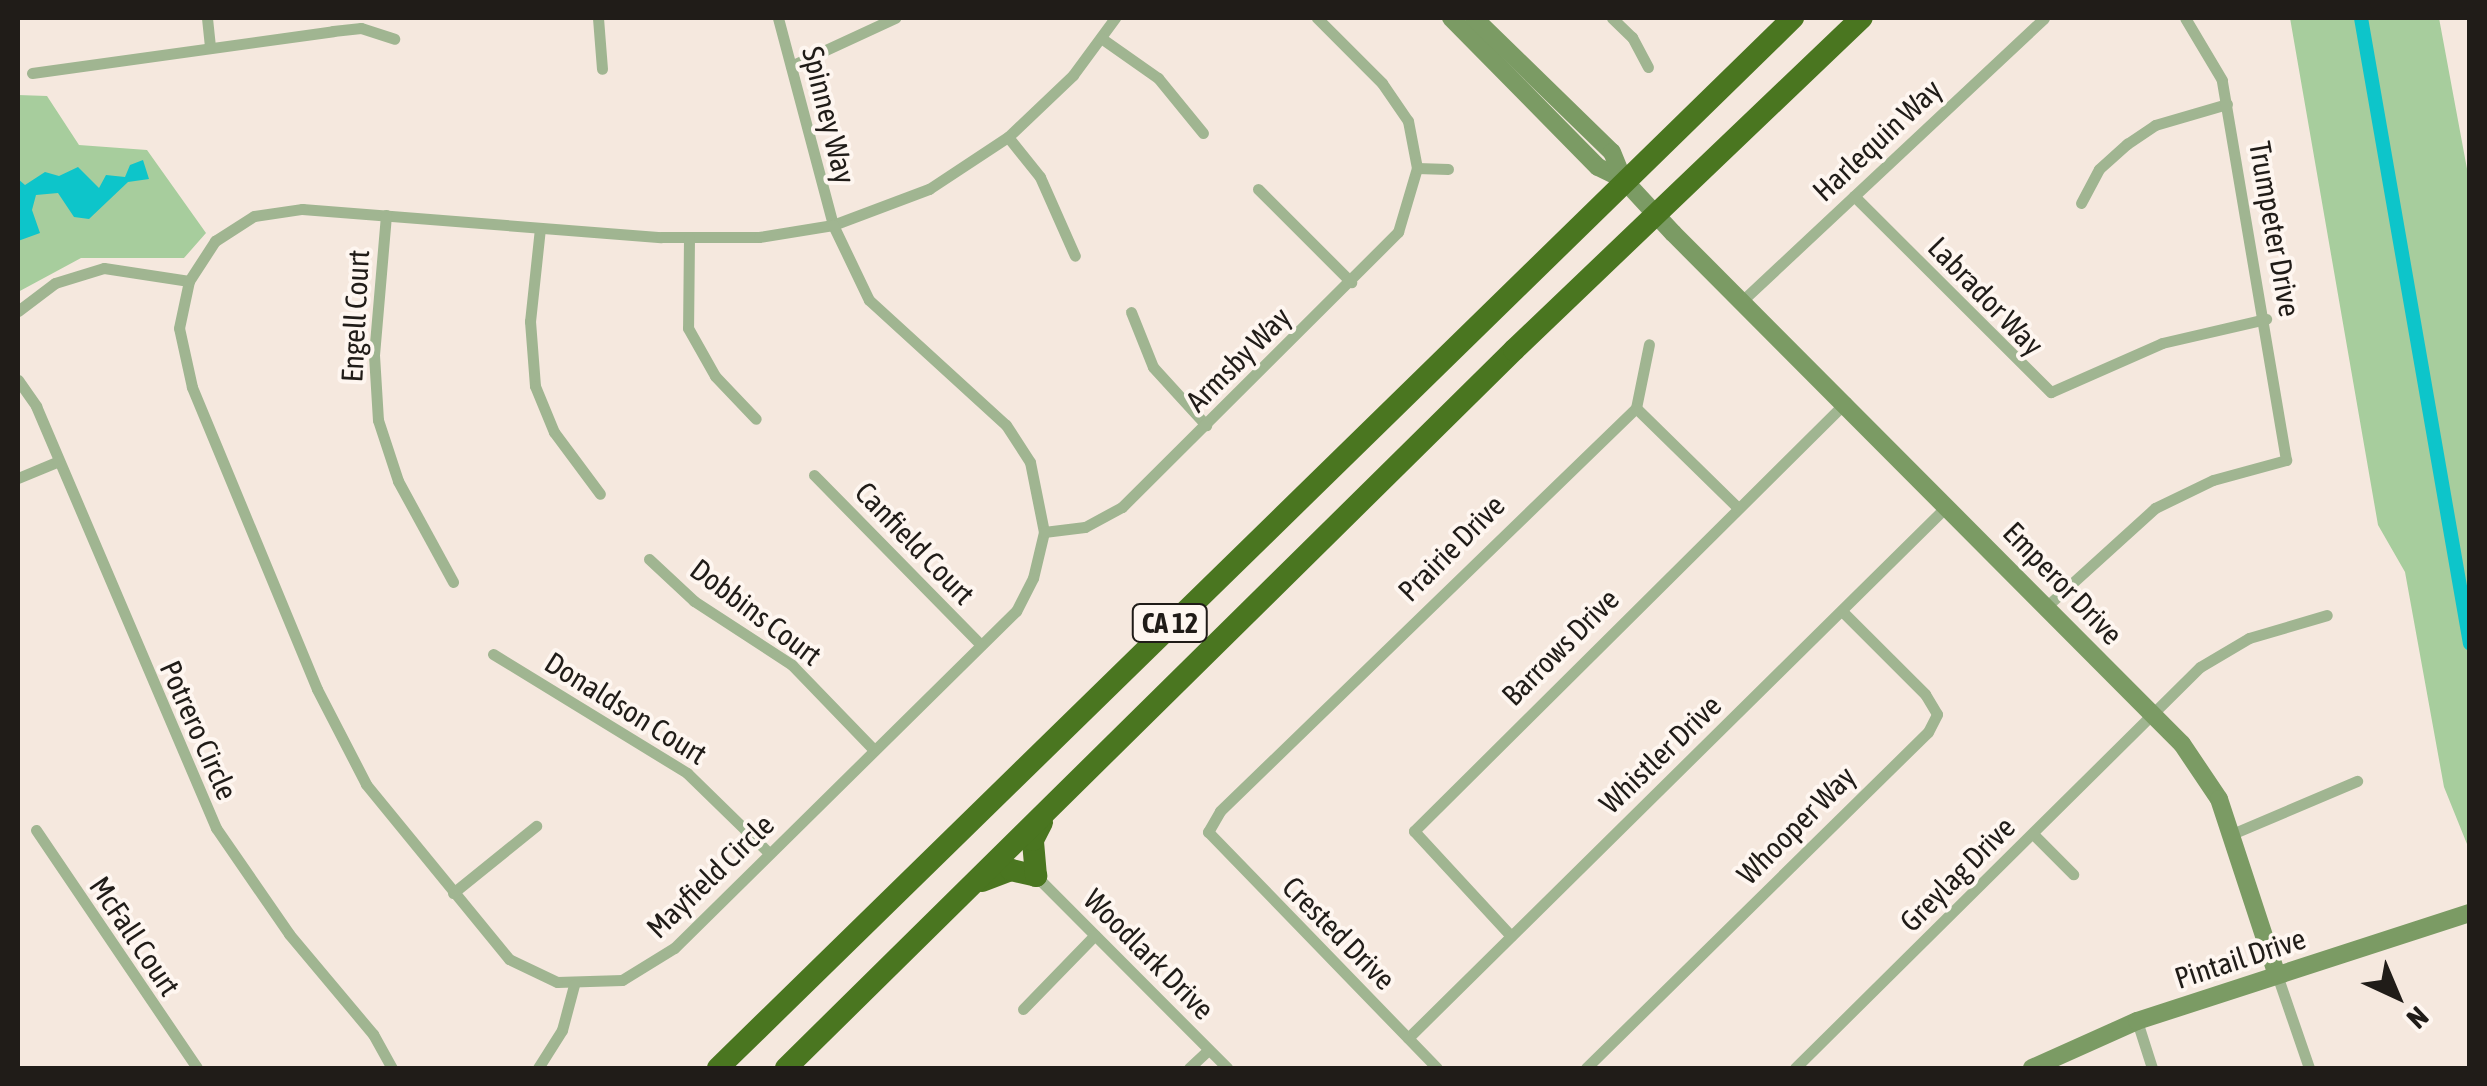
<!DOCTYPE html>
<html>
<head>
<meta charset="utf-8">
<style>
	body { margin:0 }
	#map { position:relative; width:2487px; height:1086px; overflow:hidden; background:#f5e8de; font-family:"Asap Condensed",sans-serif }
	div>[style] { position:absolute }
	.green>* { inset:0; background:#a7cd9d }
	.water>* { inset:0; background:#0dc5ca }
	.canal>* { height:14px; margin:-7px; padding:0 7px; transform-origin:7px; border-radius:7px; background:#0dc5ca }
	.street>* { height:11px; margin:-5.5px; padding:0 5.5px; transform-origin:5.5px; border-radius:5.5px; background:#a0b591 }
	.secondary>* { height:18px; margin:-9px; padding:0 9px; transform-origin:9px; border-radius:9px; background:#7b9b64 }
	.highway>* { height:22px; margin:-11px; padding:0 11px; transform-origin:11px; border-radius:11px; background:#4a7620 }
	span { translate:-50% -50%; white-space:nowrap; text-align:center; line-height:1.15; -webkit-text-stroke:8px #fef6f0; paint-order:stroke }
	.shield-label span { padding:2px 8px; background:#fef6f0; border:2px solid; border-radius:8px; -webkit-text-stroke-width:0 }
	.shield-label { font-size:28px; color:#201c18; font-weight:700 }
	.street-label { font-size:30px; color:#201c18 }
	.frame { position:absolute; inset:0; border:20px solid #201c18; pointer-events:none }
	.north { position:absolute; left:2347px; top:946px; width:100px; height:100px; -webkit-text-stroke:8px #fef6f0; paint-order:stroke; rotate:136deg; font-size:28px; font-weight:700; line-height:40px; text-align:center; color:#201c18 }
	.north::after { content:''; display:block; margin:auto; width:35px; height:45px; background:#201c18; clip-path:polygon(50% 0,100% 100%,50% 72%,0 100%) }
</style>
</head>
<body>
<div id="map">
	<div class="green">
		<div style="clip-path:polygon(2290px 18px,2439px 18px,2470px 185px,2469px 849px,2444px 787px,2405px 572px,2378px 525px)"></div>
		<div style="clip-path:polygon(18px 95px,47px 96px,79px 145px,147px 150px,206px 233px,184px 258px,81px 258px,18px 292px)"></div>
	</div>
	<div class="water">
		<div style="clip-path:polygon(143px 160px,149px 179px,128px 182px,89px 219px,74px 217px,58px 193px,36px 195px,32px 210px,40px 233px,18px 241px,18px 179px,25px 185px,45px 172px,59px 176px,78px 167px,99px 188px,106px 175px,125px 177px,130px 165px)"></div>
	</div>
	<div class="canal">
		<div style="left:2361px;top:18px;width:635px;rotate:80.12deg"></div>
	</div>
	<div class="street">
		<div style="left:207px;top:18px;width:30px;rotate:84deg"></div>
		<div style="left:598px;top:18px;width:51px;rotate:85.5deg"></div>
		<div style="left:778px;top:18px;width:214px;rotate:75.1deg"></div>
		<div style="left:833px;top:225px;width:103px;rotate:-20.6deg"></div>
		<div style="left:929px;top:189px;width:95px;rotate:-33.4deg"></div>
		<div style="left:1008px;top:137px;width:90px;rotate:-43.6deg"></div>
		<div style="left:1073px;top:75px;width:71px;rotate:-53.6deg"></div>
		<div style="left:1612px;top:18px;width:28px;rotate:44deg"></div>
		<div style="left:1632px;top:37px;width:34px;rotate:62deg"></div>
		<div style="left:1101px;top:38px;width:70px;rotate:35.1deg"></div>
		<div style="left:1158px;top:78px;width:71px;rotate:50.7deg"></div>
		<div style="left:791px;top:66px;width:115px;rotate:-24.8deg"></div>
		<div style="left:32px;top:73px;width:304px;rotate:-7.9deg"></div>
		<div style="left:333px;top:31px;width:28px;rotate:-6deg"></div>
		<div style="left:361px;top:28px;width:35px;rotate:18deg"></div>
		<div style="left:1008px;top:137px;width:51px;rotate:51.3deg"></div>
		<div style="left:1040px;top:177px;width:86px;rotate:66.1deg"></div>
		<div style="left:1417px;top:168px;width:31px;rotate:2deg"></div>
		<div style="left:1258px;top:189px;width:132px;rotate:45deg"></div>
		<div style="left:1854px;top:196px;width:278px;rotate:44.9deg"></div>
		<div style="left:2051px;top:392px;width:121px;rotate:-23.8deg"></div>
		<div style="left:2162px;top:343px;width:107px;rotate:-13deg"></div>
		<div style="left:2081px;top:203px;width:38px;rotate:-62deg"></div>
		<div style="left:2099px;top:169px;width:38px;rotate:-42deg"></div>
		<div style="left:2127px;top:144px;width:34px;rotate:-34deg"></div>
		<div style="left:2155px;top:125px;width:75px;rotate:-16.3deg"></div>
		<div style="left:302px;top:209px;width:360px;rotate:4.5deg"></div>
		<div style="left:661px;top:237px;width:98px"></div>
		<div style="left:759px;top:237px;width:75px;rotate:-9.2deg"></div>
		<div style="left:833px;top:225px;width:83px;rotate:64.4deg"></div>
		<div style="left:869px;top:300px;width:185px;rotate:42.4deg"></div>
		<div style="left:1006px;top:425px;width:44px;rotate:57deg"></div>
		<div style="left:1030px;top:462px;width:71px;rotate:78.7deg"></div>
		<div style="left:1044px;top:532px;width:47px;rotate:103.4deg"></div>
		<div style="left:1033px;top:578px;width:37px;rotate:117deg"></div>
		<div style="left:1016px;top:611px;width:480px;rotate:135.4deg"></div>
		<div style="left:674px;top:948px;width:61px;rotate:148.4deg"></div>
		<div style="left:622px;top:980px;width:65px;rotate:178.2deg"></div>
		<div style="left:557px;top:982px;width:53px;rotate:-154.4deg"></div>
		<div style="left:509px;top:959px;width:226px;rotate:-129.3deg"></div>
		<div style="left:366px;top:784px;width:107px;rotate:-117.3deg"></div>
		<div style="left:317px;top:689px;width:327px;rotate:-112.5deg"></div>
		<div style="left:192px;top:387px;width:60px;rotate:-102.4deg"></div>
		<div style="left:179px;top:328px;width:48px;rotate:-78deg"></div>
		<div style="left:189px;top:281px;width:48px;rotate:-57deg"></div>
		<div style="left:215px;top:241px;width:46px;rotate:-32.7deg"></div>
		<div style="left:254px;top:216px;width:49px;rotate:-8.3deg"></div>
		<div style="left:386px;top:215px;width:141px;rotate:94.9deg"></div>
		<div style="left:374px;top:355px;width:65px;rotate:86.5deg"></div>
		<div style="left:378px;top:420px;width:64px;rotate:71.8deg"></div>
		<div style="left:398px;top:481px;width:115px;rotate:61.4deg"></div>
		<div style="left:540px;top:228px;width:94px;rotate:96.1deg"></div>
		<div style="left:530px;top:321px;width:65px;rotate:85.6deg"></div>
		<div style="left:535px;top:386px;width:50px;rotate:67.6deg"></div>
		<div style="left:554px;top:432px;width:77px;rotate:53.4deg"></div>
		<div style="left:689px;top:238px;width:90px;rotate:90.6deg"></div>
		<div style="left:688px;top:328px;width:55px;rotate:60.6deg"></div>
		<div style="left:715px;top:376px;width:59px;rotate:46.4deg"></div>
		<div style="left:1743px;top:300px;width:412px;rotate:-43.1deg"></div>
		<div style="left:18px;top:311px;width:46px;rotate:-37.1deg"></div>
		<div style="left:55px;top:283px;width:51px;rotate:-17deg"></div>
		<div style="left:104px;top:268px;width:86px;rotate:8.7deg"></div>
		<div style="left:1131px;top:312px;width:59px;rotate:68.2deg"></div>
		<div style="left:1153px;top:367px;width:79px;rotate:47.6deg"></div>
		<div style="left:18px;top:380px;width:32px;rotate:55deg"></div>
		<div style="left:36px;top:406px;width:459px;rotate:66.9deg"></div>
		<div style="left:216px;top:828px;width:129px;rotate:55.4deg"></div>
		<div style="left:289px;top:934px;width:131px;rotate:50deg"></div>
		<div style="left:373px;top:1034px;width:39px;rotate:61deg"></div>
		<div style="left:1636px;top:408px;width:65px;rotate:-78.5deg"></div>
		<div style="left:814px;top:475px;width:238px;rotate:45.5deg"></div>
		<div style="left:18px;top:478px;width:44px;rotate:-22.5deg"></div>
		<div style="left:1044px;top:532px;width:41px;rotate:-7deg"></div>
		<div style="left:1085px;top:527px;width:42px;rotate:-28.4deg"></div>
		<div style="left:1122px;top:507px;width:390px;rotate:-44.9deg"></div>
		<div style="left:1398px;top:232px;width:67px;rotate:-73.5deg"></div>
		<div style="left:1417px;top:168px;width:48px;rotate:-100.8deg"></div>
		<div style="left:1408px;top:121px;width:46px;rotate:-124.4deg"></div>
		<div style="left:1382px;top:83px;width:92px;rotate:-135deg"></div>
		<div style="left:649px;top:559px;width:62px;rotate:43deg"></div>
		<div style="left:694px;top:601px;width:117px;rotate:33.1deg"></div>
		<div style="left:792px;top:665px;width:118px;rotate:46deg"></div>
		<div style="left:2047px;top:606px;width:146px;rotate:-42.2deg"></div>
		<div style="left:2155px;top:508px;width:64px;rotate:-25.8deg"></div>
		<div style="left:2213px;top:480px;width:76px;rotate:-15.3deg"></div>
		<div style="left:2286px;top:460px;width:385px;rotate:-99.6deg"></div>
		<div style="left:2222px;top:80px;width:72px;rotate:-120.8deg"></div>
		<div style="left:493px;top:654px;width:228px;rotate:31.5deg"></div>
		<div style="left:687px;top:773px;width:115px;rotate:44.3deg"></div>
		<div style="left:36px;top:830px;width:287px;rotate:55.9deg"></div>
		<div style="left:2033px;top:834px;width:57px;rotate:45deg"></div>
		<div style="left:2232px;top:834px;width:136px;rotate:-23deg"></div>
		<div style="left:1036px;top:876px;width:271px;rotate:45.1deg"></div>
		<div style="left:453px;top:893px;width:107px;rotate:-38.9deg"></div>
		<div style="left:1511px;top:936px;width:143px;rotate:-132.7deg"></div>
		<div style="left:1414px;top:831px;width:609px;rotate:-44.8deg"></div>
		<div style="left:2277px;top:975px;width:98px;rotate:71deg"></div>
		<div style="left:1023px;top:1009px;width:103px;rotate:-45.8deg"></div>
		<div style="left:2137px;top:1021px;width:49px;rotate:72.3deg"></div>
		<div style="left:1408px;top:1038px;width:759px;rotate:-44.63deg"></div>
		<div style="left:538px;top:1068px;width:45px;rotate:-57.7deg"></div>
		<div style="left:562px;top:1030px;width:47px;rotate:-75.1deg"></div>
		<div style="left:1189px;top:1068px;width:26px;rotate:-43deg"></div>
		<div style="left:1437px;top:1068px;width:329px;rotate:-134.1deg"></div>
		<div style="left:1208px;top:832px;width:24px;rotate:-60deg"></div>
		<div style="left:1220px;top:811px;width:579px;rotate:-44.09deg"></div>
		<div style="left:1636px;top:408px;width:141px;rotate:44.4deg"></div>
		<div style="left:1586px;top:1068px;width:479px;rotate:-44.5deg"></div>
		<div style="left:1928px;top:732px;width:20px;rotate:-63deg"></div>
		<div style="left:1937px;top:714px;width:23px;rotate:-121deg"></div>
		<div style="left:1925px;top:694px;width:117px;rotate:-135deg"></div>
		<div style="left:1795px;top:1068px;width:570px;rotate:-44.72deg"></div>
		<div style="left:2200px;top:667px;width:57px;rotate:-30.6deg"></div>
		<div style="left:2249px;top:638px;width:81px;rotate:-16.4deg"></div>
	</div>
	<div class="secondary">
		<div style="left:1451px;top:18px;width:209px;rotate:45.4deg"></div>
		<div style="left:1598px;top:167px;width:28px;rotate:26deg"></div>
		<div style="left:1474px;top:18px;width:192px;rotate:44.2deg"></div>
		<div style="left:1612px;top:152px;width:29px;rotate:68deg"></div>
		<div style="left:1623px;top:179px;width:74px;rotate:47.2deg"></div>
		<div style="left:1673px;top:233px;width:721px;rotate:45.11deg"></div>
		<div style="left:2182px;top:744px;width:66px;rotate:56.1deg"></div>
		<div style="left:2219px;top:799px;width:185px;rotate:71.8deg"></div>
		<div style="left:2032px;top:1068px;width:115px;rotate:-24.1deg"></div>
		<div style="left:2137px;top:1021px;width:350px;rotate:-18deg"></div>
	</div>
	<div class="highway">
		<div style="left:982px;top:881px;width:31px;rotate:-21deg"></div>
		<div style="left:1011px;top:870px;width:26px;rotate:13deg"></div>
		<div style="left:1036px;top:876px;width:36px;rotate:-95deg"></div>
		<div style="left:1033px;top:840px;width:20px;rotate:-63deg"></div>
		<div style="left:718px;top:1068px;width:1503px;rotate:-44.33deg"></div>
		<div style="left:786px;top:1068px;width:1023px;rotate:-44.6deg"></div>
		<div style="left:1514px;top:350px;width:481px;rotate:-43.7deg"></div>
	</div>
	<div class="shield-label">
		<span style="left:1170px;top:623px">CA 12</span>
	</div>
	<div class="street-label">
		<span style="left:829px;top:115px;rotate:76deg">Spinney Way</span>
		<span style="left:1877px;top:140px;rotate:-43deg">Harlequin Way</span>
		<span style="left:2275px;top:229px;rotate:80deg">Trumpeter Drive</span>
		<span style="left:1986px;top:296px;rotate:46deg">Labrador Way</span>
		<span style="left:355px;top:316px;rotate:-87deg">Engell Court</span>
		<span style="left:1238px;top:359px;rotate:-45deg">Armsby Way</span>
		<span style="left:915px;top:543px;rotate:46deg">Canfield Court</span>
		<span style="left:1451px;top:548px;rotate:-45deg">Prairie Drive</span>
		<span style="left:2063px;top:583px;rotate:46deg">Emperor Drive</span>
		<span style="left:756px;top:612px;rotate:37deg">Dobbins Court</span>
		<span style="left:1560px;top:647px;rotate:-45deg">Barrows Drive</span>
		<span style="left:626px;top:708px;rotate:32deg">Donaldson Court</span>
		<span style="left:199px;top:730px;rotate:66deg">Potrero Circle</span>
		<span style="left:1660px;top:754px;rotate:-44deg">Whistler Drive</span>
		<span style="left:1796px;top:825px;rotate:-45deg">Whooper Way</span>
		<span style="left:1957px;top:874px;rotate:-45deg">Greylag Drive</span>
		<span style="left:710px;top:876px;rotate:-44deg">Mayfield Circle</span>
		<span style="left:1339px;top:933px;rotate:45deg">Crested Drive</span>
		<span style="left:135px;top:936px;rotate:56deg">McFall Court</span>
		<span style="left:1149px;top:954px;rotate:45deg">Woodlark Drive</span>
		<span style="left:2240px;top:958px;rotate:-18deg">Pintail Drive</span>
	</div>
	<div class="frame"></div>
	<div class="north">N</div>
</div>
</body>
</html>
